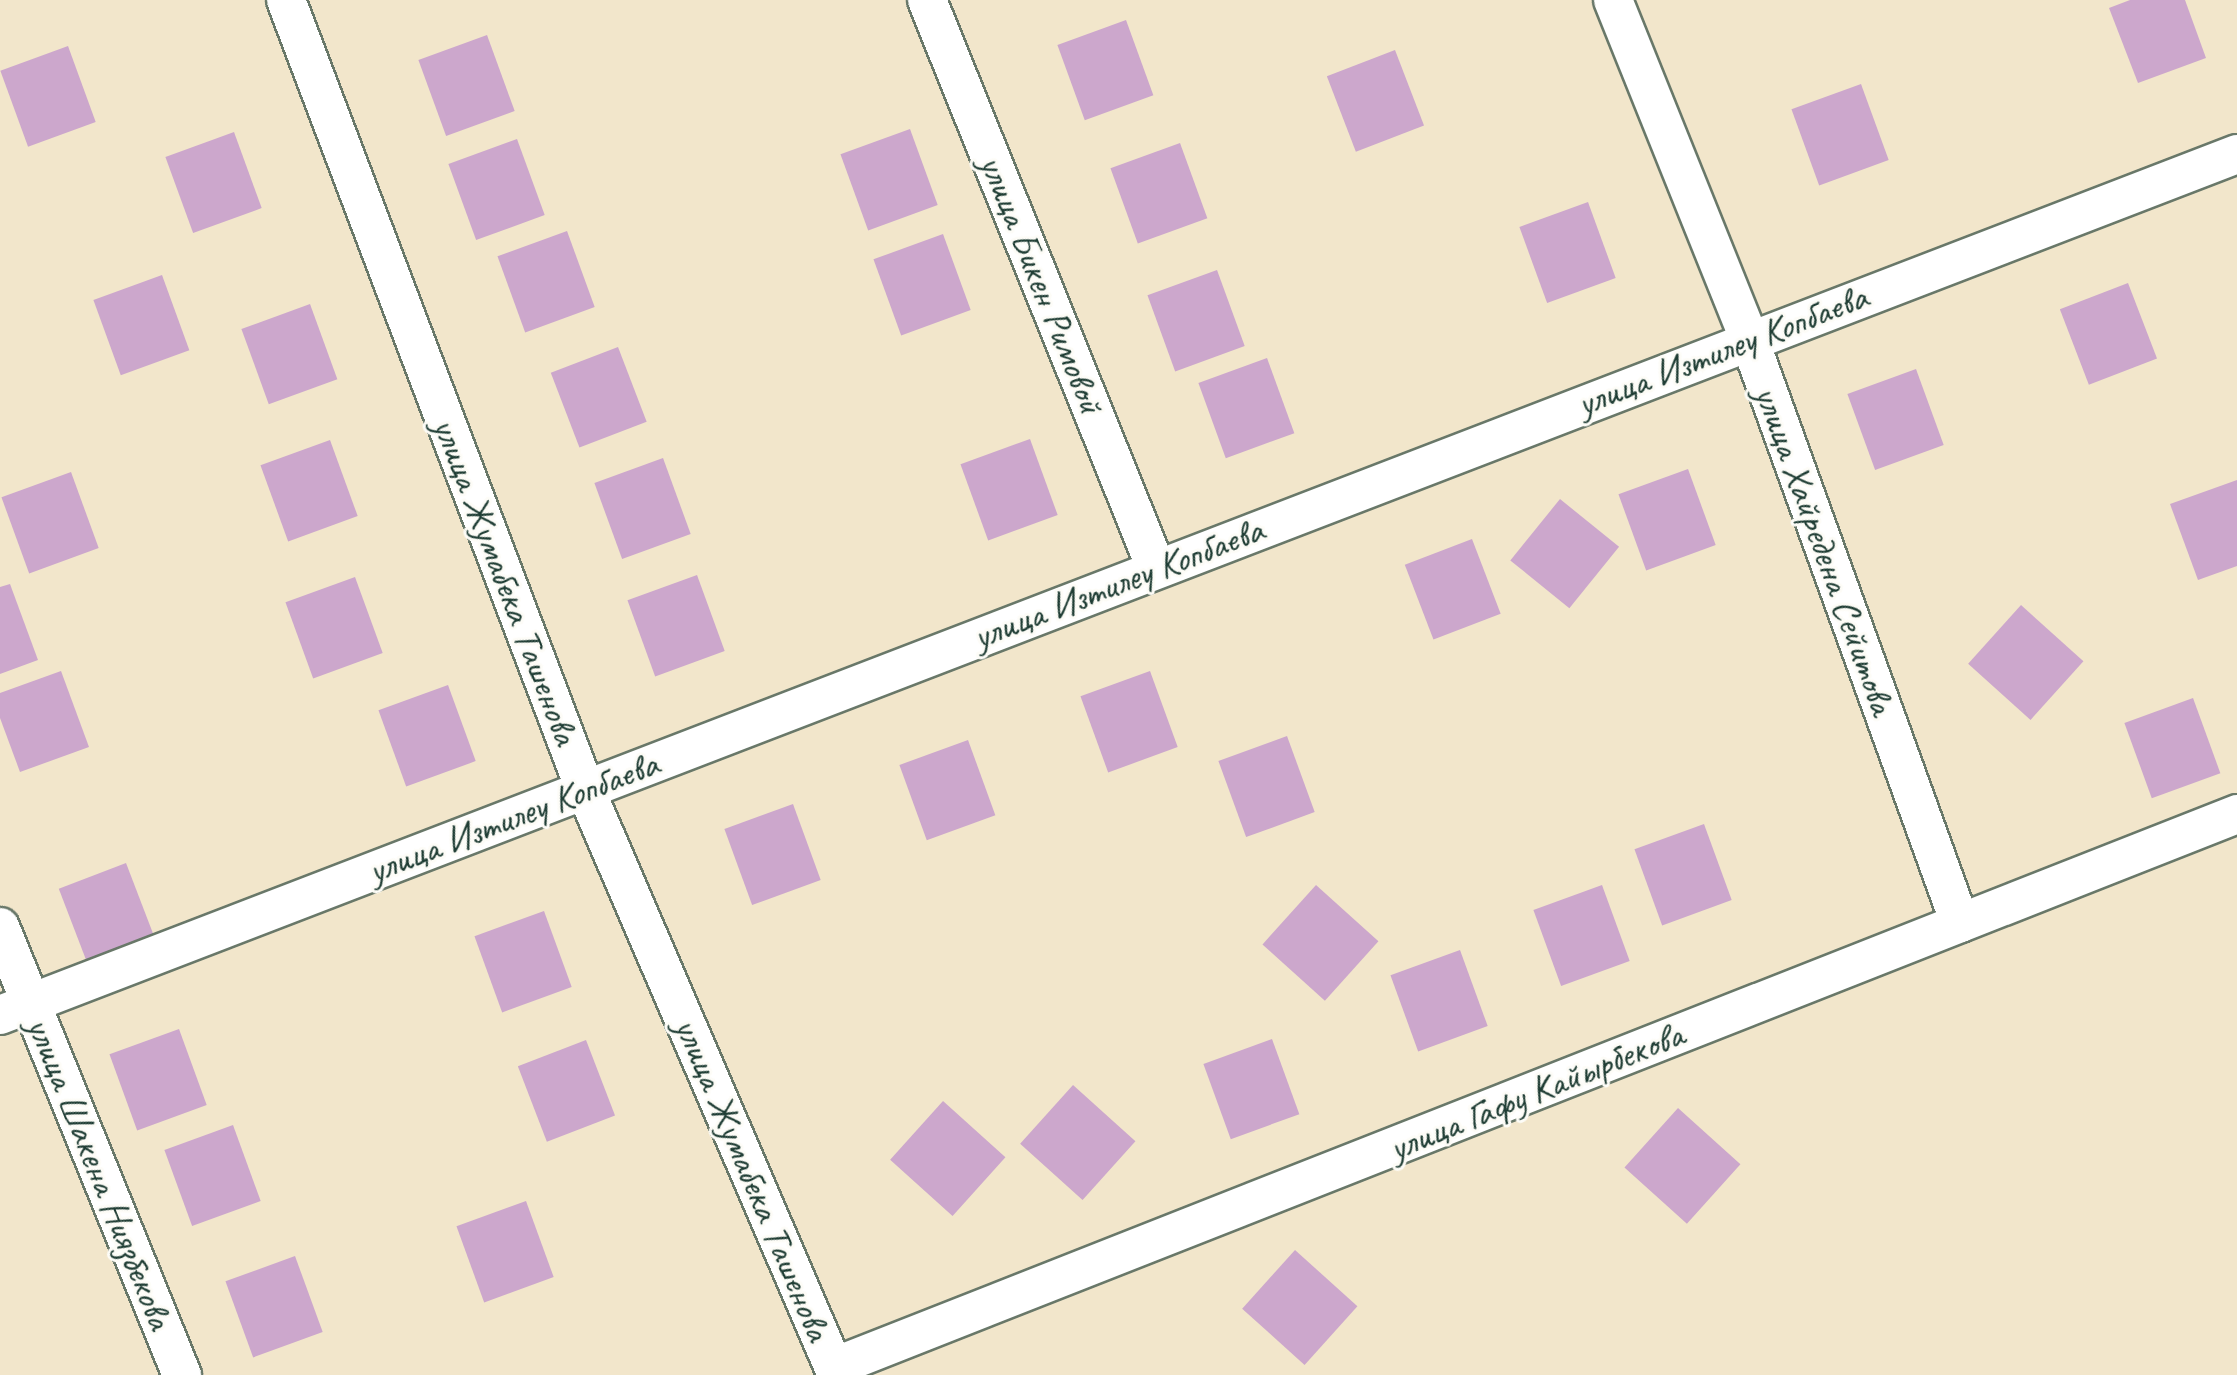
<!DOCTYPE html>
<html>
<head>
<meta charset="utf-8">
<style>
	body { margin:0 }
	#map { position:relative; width:2237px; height:1375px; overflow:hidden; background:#f2e6cb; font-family:Caveat,sans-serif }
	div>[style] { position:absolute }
	.building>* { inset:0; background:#cca7cc; transform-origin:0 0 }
	.roads { filter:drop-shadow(2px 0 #697869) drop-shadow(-2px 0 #697869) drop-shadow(0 2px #697869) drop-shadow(0 -2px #697869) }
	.street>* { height:38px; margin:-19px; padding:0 19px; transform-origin:19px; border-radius:19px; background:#fff }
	span { translate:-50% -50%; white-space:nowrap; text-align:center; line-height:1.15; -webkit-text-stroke:6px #fdfcf7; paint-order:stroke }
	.street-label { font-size:38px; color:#1f3d34 }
</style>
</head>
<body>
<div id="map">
	<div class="building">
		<div style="clip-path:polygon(2130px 0,2185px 0,2206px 58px,2138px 83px,2109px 8px)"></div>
		<div style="left:1126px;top:20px;width:80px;height:73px;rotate:70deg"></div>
		<div style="left:487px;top:35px;width:81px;height:73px;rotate:70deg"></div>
		<div style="left:68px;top:46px;width:81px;height:72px;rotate:70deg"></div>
		<div style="left:1395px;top:50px;width:81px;height:73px;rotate:69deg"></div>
		<div style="left:1861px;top:84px;width:81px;height:74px;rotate:70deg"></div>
		<div style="left:910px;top:129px;width:81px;height:74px;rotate:70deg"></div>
		<div style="left:234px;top:132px;width:81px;height:73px;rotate:70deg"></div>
		<div style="left:517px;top:139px;width:81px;height:73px;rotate:70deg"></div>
		<div style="left:1180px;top:143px;width:80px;height:74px;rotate:70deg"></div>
		<div style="left:1588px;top:202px;width:81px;height:73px;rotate:70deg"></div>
		<div style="left:567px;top:231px;width:81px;height:74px;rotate:70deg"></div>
		<div style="left:943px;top:234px;width:81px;height:74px;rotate:70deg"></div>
		<div style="left:1217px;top:270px;width:81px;height:74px;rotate:70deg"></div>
		<div style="left:162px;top:275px;width:80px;height:73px;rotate:70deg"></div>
		<div style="left:2128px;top:283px;width:81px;height:73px;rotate:69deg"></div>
		<div style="left:310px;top:304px;width:80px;height:73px;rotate:70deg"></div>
		<div style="left:618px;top:347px;width:80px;height:72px;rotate:69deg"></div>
		<div style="left:1267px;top:358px;width:80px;height:73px;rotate:70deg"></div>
		<div style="left:1916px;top:369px;width:81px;height:73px;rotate:70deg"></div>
		<div style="left:1030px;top:439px;width:81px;height:74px;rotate:70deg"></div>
		<div style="left:330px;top:440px;width:81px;height:74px;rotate:70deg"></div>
		<div style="left:663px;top:458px;width:81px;height:73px;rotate:70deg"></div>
		<div style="left:1688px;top:469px;width:81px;height:74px;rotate:70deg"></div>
		<div style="left:71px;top:472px;width:81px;height:74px;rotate:70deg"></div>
		<div style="clip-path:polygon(2237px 480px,2237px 566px,2198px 580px,2170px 504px)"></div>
		<div style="left:1560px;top:499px;width:76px;height:79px;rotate:39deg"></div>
		<div style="left:1472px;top:539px;width:80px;height:72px;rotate:69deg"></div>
		<div style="left:697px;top:575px;width:81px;height:74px;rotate:70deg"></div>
		<div style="left:355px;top:577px;width:81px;height:74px;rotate:70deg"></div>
		<div style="clip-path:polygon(10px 584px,38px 660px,0 674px,0 587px)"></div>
		<div style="left:2021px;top:605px;width:84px;height:79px;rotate:42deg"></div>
		<div style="clip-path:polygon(61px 671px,89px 747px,20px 772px,0 718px,0 693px)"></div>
		<div style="left:1150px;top:671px;width:81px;height:74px;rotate:70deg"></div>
		<div style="left:448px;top:685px;width:81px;height:74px;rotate:70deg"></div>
		<div style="left:2193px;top:698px;width:80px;height:73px;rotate:70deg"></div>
		<div style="left:1287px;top:736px;width:81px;height:73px;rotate:70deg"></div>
		<div style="left:968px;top:740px;width:80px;height:73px;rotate:70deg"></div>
		<div style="left:793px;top:804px;width:81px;height:73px;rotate:70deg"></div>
		<div style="left:1704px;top:824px;width:81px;height:74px;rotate:70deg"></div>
		<div style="left:126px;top:863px;width:80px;height:72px;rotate:69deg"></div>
		<div style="left:1316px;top:885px;width:84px;height:80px;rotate:42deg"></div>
		<div style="left:1602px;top:885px;width:81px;height:73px;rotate:70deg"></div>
		<div style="left:544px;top:911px;width:81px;height:74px;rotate:70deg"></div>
		<div style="left:1460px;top:950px;width:81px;height:74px;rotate:70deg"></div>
		<div style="left:179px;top:1029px;width:81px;height:74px;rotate:70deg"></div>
		<div style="left:1272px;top:1039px;width:80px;height:73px;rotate:70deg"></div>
		<div style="left:586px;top:1040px;width:81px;height:73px;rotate:69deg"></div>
		<div style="left:1073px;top:1085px;width:84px;height:79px;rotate:42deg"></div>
		<div style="left:943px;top:1101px;width:84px;height:79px;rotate:42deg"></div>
		<div style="left:1678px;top:1108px;width:84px;height:80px;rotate:42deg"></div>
		<div style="left:233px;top:1125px;width:81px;height:73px;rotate:70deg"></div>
		<div style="left:526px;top:1201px;width:81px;height:74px;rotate:70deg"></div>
		<div style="left:1295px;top:1250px;width:84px;height:79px;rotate:42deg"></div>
		<div style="left:295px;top:1256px;width:81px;height:74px;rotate:70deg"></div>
	</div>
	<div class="roads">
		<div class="street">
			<div style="left:286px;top:0;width:844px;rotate:69.25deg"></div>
			<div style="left:585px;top:789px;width:638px;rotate:66.73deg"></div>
			<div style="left:927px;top:0;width:612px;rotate:68.04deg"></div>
			<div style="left:1613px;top:0;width:365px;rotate:68.1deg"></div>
			<div style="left:1749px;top:339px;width:621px;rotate:70.14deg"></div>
			<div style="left:0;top:927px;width:484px;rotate:67.9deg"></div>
			<div style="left:0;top:1015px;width:2397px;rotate:-21.05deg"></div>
			<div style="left:834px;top:1367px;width:1508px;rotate:-21.51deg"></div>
		</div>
	</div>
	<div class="street-label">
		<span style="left:1042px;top:284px;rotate:68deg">улица Бикен Римовой</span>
		<span style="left:1722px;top:350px;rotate:-21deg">улица Изтилеу Копбаева</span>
		<span style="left:1825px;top:550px;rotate:70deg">улица Хайредена Сейитова</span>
		<span style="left:506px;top:581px;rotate:69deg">улица Жумабека Ташенова</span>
		<span style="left:1118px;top:583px;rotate:-21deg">улица Изтилеу Копбаева</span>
		<span style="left:513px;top:817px;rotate:-21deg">улица Изтилеу Копбаева</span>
		<span style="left:1536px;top:1091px;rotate:-22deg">улица Гафу Кайырбекова</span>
		<span style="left:100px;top:1173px;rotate:68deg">улица Шакена Ниязбекова</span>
		<span style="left:753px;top:1179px;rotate:67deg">улица Жумабека Ташенова</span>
	</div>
</div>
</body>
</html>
